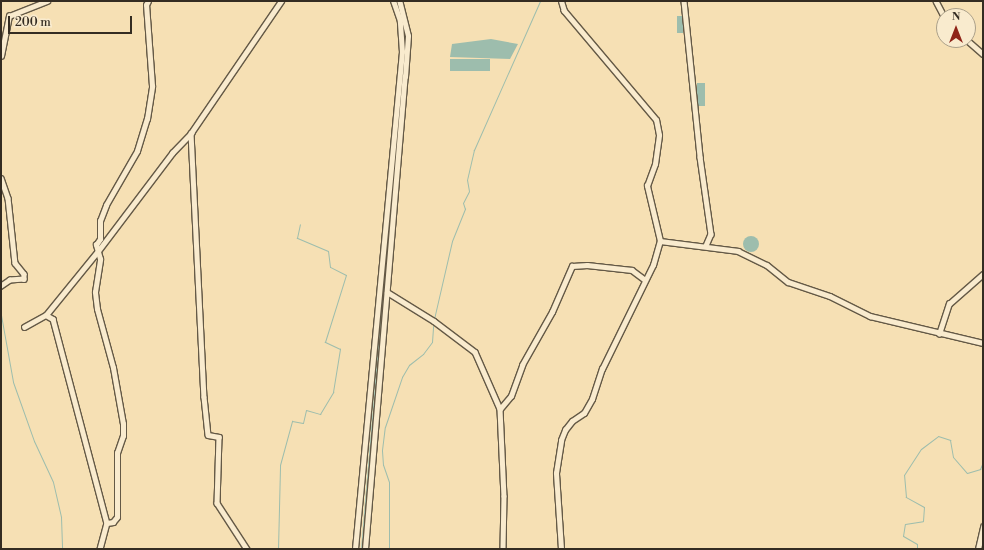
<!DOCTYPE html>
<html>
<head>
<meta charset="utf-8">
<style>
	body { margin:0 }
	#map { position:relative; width:984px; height:550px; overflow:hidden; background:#f6e0b4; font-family:"Libre Bodoni",serif }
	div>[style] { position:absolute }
	.water>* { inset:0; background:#9dbdad; transform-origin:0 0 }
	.round { border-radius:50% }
	.stream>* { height:1px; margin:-0.5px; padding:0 0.5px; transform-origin:0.5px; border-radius:0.5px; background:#9dbdad }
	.roads { filter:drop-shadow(1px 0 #645946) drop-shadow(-1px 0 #645946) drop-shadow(0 1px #645946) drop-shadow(0 -1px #645946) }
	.street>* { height:4.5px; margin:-2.25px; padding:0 2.25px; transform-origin:2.25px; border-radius:2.25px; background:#f9ebce }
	span { translate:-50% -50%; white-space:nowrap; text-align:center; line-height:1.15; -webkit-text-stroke:3px #f9ebce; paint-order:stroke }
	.frame { position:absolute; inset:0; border:2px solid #342c22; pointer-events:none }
	.north { position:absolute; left:936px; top:8px; width:40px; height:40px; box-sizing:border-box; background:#f9ebce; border:1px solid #aa9f89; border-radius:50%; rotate:0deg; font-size:11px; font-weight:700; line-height:16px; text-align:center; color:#342c22 }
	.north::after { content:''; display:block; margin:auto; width:14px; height:18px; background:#8f2418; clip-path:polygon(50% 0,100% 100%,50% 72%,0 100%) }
	.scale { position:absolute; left:8px; top:16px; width:124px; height:18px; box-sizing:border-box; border:2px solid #342c22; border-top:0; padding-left:5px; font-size:12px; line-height:14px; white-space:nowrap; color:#342c22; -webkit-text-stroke:3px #f9ebce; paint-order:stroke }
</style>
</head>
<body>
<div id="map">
	<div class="water">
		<div style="left:677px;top:16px;width:6px;height:17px"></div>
		<div style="clip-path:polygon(491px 39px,518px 44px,510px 59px,450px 57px,452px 44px)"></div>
		<div style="left:450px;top:59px;width:40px;height:12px"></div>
		<div style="left:697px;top:83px;width:8px;height:23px"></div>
		<div class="round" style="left:743px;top:236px;width:16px;height:16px"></div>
	</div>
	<div class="stream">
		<div style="left:404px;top:53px;width:9px;rotate:-84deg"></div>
		<div style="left:1px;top:315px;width:68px;rotate:79.8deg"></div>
		<div style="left:13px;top:382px;width:63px;rotate:70.4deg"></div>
		<div style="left:34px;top:441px;width:45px;rotate:65.1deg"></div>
		<div style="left:53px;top:482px;width:36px;rotate:77deg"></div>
		<div style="left:61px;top:517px;width:32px;rotate:88deg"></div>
		<div style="left:434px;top:319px;width:80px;rotate:-77deg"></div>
		<div style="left:452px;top:241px;width:35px;rotate:-68deg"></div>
		<div style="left:465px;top:209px;width:6px;rotate:-108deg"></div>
		<div style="left:463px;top:203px;width:13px;rotate:-63deg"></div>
		<div style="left:469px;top:191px;width:11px;rotate:-100deg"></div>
		<div style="left:467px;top:180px;width:31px;rotate:-77deg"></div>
		<div style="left:474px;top:150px;width:163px;rotate:-66.1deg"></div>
		<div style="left:278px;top:549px;width:84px;rotate:-88.6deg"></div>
		<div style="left:280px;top:465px;width:46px;rotate:-74.7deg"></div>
		<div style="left:292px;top:421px;width:11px;rotate:10deg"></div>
		<div style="left:303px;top:423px;width:13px;rotate:-77deg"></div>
		<div style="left:306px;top:410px;width:15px;rotate:16deg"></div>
		<div style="left:320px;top:414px;width:26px;rotate:-59deg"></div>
		<div style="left:333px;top:392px;width:44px;rotate:-80.8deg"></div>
		<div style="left:340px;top:349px;width:17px;rotate:-155deg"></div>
		<div style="left:325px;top:342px;width:70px;rotate:-72.6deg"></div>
		<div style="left:346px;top:275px;width:18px;rotate:-153deg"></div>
		<div style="left:330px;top:267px;width:16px;rotate:-97deg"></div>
		<div style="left:328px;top:251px;width:34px;rotate:-157deg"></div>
		<div style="left:297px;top:238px;width:14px;rotate:-78deg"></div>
		<div style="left:361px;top:549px;width:391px;rotate:-85.2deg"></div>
		<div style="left:389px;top:549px;width:67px;rotate:-90deg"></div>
		<div style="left:389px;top:482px;width:18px;rotate:-109deg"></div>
		<div style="left:383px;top:465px;width:15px;rotate:-94deg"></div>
		<div style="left:382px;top:450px;width:23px;rotate:-83deg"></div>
		<div style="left:385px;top:427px;width:53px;rotate:-71.2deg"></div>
		<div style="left:402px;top:377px;width:14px;rotate:-60deg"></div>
		<div style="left:409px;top:365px;width:18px;rotate:-38deg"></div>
		<div style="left:423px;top:354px;width:15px;rotate:-53deg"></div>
		<div style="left:432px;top:342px;width:16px;rotate:-86deg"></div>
		<div style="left:917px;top:549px;width:5px;rotate:-90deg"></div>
		<div style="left:917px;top:544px;width:16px;rotate:-150deg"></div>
		<div style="left:903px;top:536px;width:12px;rotate:-81deg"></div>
		<div style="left:905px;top:524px;width:18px;rotate:-9deg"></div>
		<div style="left:923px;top:521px;width:14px;rotate:-86deg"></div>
		<div style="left:924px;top:507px;width:21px;rotate:-151deg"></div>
		<div style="left:906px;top:497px;width:22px;rotate:-95deg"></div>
		<div style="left:904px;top:475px;width:31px;rotate:-57deg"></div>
		<div style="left:921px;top:449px;width:21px;rotate:-37deg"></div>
		<div style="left:938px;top:436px;width:13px;rotate:18deg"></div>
		<div style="left:950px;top:440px;width:17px;rotate:80deg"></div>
		<div style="left:953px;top:457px;width:21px;rotate:49deg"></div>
		<div style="left:967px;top:473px;width:14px;rotate:-17deg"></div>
		<div style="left:980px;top:469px;width:8px;rotate:-67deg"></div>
	</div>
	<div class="roads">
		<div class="street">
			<div style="left:684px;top:1px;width:157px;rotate:84.1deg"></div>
			<div style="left:700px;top:157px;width:78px;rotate:81.9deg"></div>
			<div style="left:711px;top:234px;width:13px;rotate:113deg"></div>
			<div style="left:936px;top:1px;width:17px;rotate:62deg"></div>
			<div style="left:967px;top:40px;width:21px;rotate:41deg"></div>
			<div style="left:1px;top:56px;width:41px;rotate:-78.7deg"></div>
			<div style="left:9px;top:16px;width:41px;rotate:-21.5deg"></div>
			<div style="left:191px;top:133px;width:264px;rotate:87.2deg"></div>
			<div style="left:204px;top:397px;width:38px;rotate:84deg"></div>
			<div style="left:208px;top:435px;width:11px;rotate:10deg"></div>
			<div style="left:219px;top:437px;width:66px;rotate:91.7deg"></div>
			<div style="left:217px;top:503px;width:55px;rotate:56.9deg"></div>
			<div style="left:1px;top:178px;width:21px;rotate:71deg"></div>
			<div style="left:8px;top:198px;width:65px;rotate:83.9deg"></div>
			<div style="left:15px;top:263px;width:14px;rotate:51deg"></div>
			<div style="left:24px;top:274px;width:5px;rotate:90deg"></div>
			<div style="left:24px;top:279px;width:14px;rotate:176deg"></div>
			<div style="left:10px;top:280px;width:11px;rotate:146deg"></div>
			<div style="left:660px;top:241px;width:79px;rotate:7.3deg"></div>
			<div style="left:738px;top:251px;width:32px;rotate:26deg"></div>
			<div style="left:767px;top:265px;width:27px;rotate:39deg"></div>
			<div style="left:788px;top:282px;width:44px;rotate:18.4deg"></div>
			<div style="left:830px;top:296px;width:45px;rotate:26.6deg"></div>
			<div style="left:870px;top:316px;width:116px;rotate:13.4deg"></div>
			<div style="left:387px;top:292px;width:55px;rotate:31.7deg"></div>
			<div style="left:434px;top:321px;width:51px;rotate:37.1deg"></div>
			<div style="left:475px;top:352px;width:62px;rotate:66.3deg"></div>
			<div style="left:500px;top:409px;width:87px;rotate:87.4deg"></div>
			<div style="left:504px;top:496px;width:53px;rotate:91.1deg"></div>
			<div style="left:46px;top:315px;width:8px;rotate:30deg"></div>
			<div style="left:53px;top:319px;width:211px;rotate:75.2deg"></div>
			<div style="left:107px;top:523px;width:27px;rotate:105deg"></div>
			<div style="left:24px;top:327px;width:25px;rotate:-29deg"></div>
			<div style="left:46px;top:315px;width:82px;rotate:-50.9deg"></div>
			<div style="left:98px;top:251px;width:123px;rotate:-52.9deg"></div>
			<div style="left:172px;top:153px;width:28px;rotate:-46deg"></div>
			<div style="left:191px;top:133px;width:160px;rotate:-55.7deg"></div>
			<div style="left:939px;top:334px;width:32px;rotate:-72deg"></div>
			<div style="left:949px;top:304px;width:45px;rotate:-41.4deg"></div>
			<div style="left:500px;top:409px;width:17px;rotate:-50deg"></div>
			<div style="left:511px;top:396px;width:33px;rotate:-70deg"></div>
			<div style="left:522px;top:365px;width:61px;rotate:-60.5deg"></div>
			<div style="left:552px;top:312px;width:50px;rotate:-66.5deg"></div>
			<div style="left:572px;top:266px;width:15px;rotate:-4deg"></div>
			<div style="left:587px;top:265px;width:45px;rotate:6.3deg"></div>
			<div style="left:632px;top:270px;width:15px;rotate:37deg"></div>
			<div style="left:107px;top:523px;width:6px;rotate:-9deg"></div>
			<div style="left:113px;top:522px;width:6px;rotate:-51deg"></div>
			<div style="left:117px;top:517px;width:64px;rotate:-90deg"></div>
			<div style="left:117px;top:453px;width:18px;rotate:-71deg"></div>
			<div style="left:123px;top:436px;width:12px;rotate:-90deg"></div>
			<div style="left:123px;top:424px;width:57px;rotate:-100.1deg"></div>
			<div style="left:113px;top:368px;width:61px;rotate:-105.2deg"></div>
			<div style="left:97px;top:309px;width:17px;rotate:-97deg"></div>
			<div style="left:95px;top:292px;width:33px;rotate:-81deg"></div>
			<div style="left:100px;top:259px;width:15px;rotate:-106deg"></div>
			<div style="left:96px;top:245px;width:7px;rotate:-56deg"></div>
			<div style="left:100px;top:239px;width:18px;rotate:-90deg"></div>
			<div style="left:100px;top:221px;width:17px;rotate:-69deg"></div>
			<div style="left:106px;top:205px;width:62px;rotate:-60.1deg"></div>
			<div style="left:137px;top:151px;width:34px;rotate:-73deg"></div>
			<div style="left:147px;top:119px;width:33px;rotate:-81deg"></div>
			<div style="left:152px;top:86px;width:81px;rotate:-94.2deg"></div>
			<div style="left:146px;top:5px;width:4px;rotate:-63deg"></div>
			<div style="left:355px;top:549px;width:499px;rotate:-84.6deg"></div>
			<div style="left:402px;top:52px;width:31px;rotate:-94deg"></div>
			<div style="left:400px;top:21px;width:21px;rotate:-109deg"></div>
			<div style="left:365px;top:549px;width:474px;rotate:-85.2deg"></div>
			<div style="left:405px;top:77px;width:41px;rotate:-85.8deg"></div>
			<div style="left:408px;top:36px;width:36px;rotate:-104deg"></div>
			<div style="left:561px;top:549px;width:76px;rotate:-93.8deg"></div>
			<div style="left:556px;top:473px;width:33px;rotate:-81deg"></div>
			<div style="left:561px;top:440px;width:11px;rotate:-68deg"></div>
			<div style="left:565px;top:430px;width:11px;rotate:-52deg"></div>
			<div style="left:572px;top:421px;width:14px;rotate:-34deg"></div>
			<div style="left:584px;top:413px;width:16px;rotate:-60deg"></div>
			<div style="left:592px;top:399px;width:32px;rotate:-72deg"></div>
			<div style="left:602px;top:369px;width:116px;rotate:-63.9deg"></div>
			<div style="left:653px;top:265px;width:25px;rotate:-74deg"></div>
			<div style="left:660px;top:241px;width:57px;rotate:-103.3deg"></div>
			<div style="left:647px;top:186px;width:23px;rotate:-70deg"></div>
			<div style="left:655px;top:164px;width:29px;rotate:-82deg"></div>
			<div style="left:659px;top:135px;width:15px;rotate:-101deg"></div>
			<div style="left:656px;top:120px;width:143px;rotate:-130.2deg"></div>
			<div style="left:564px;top:11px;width:10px;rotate:-107deg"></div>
			<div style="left:978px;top:549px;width:23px;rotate:-77deg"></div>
		</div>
	</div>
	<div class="frame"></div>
	<div class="north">N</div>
	<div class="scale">200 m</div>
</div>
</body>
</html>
